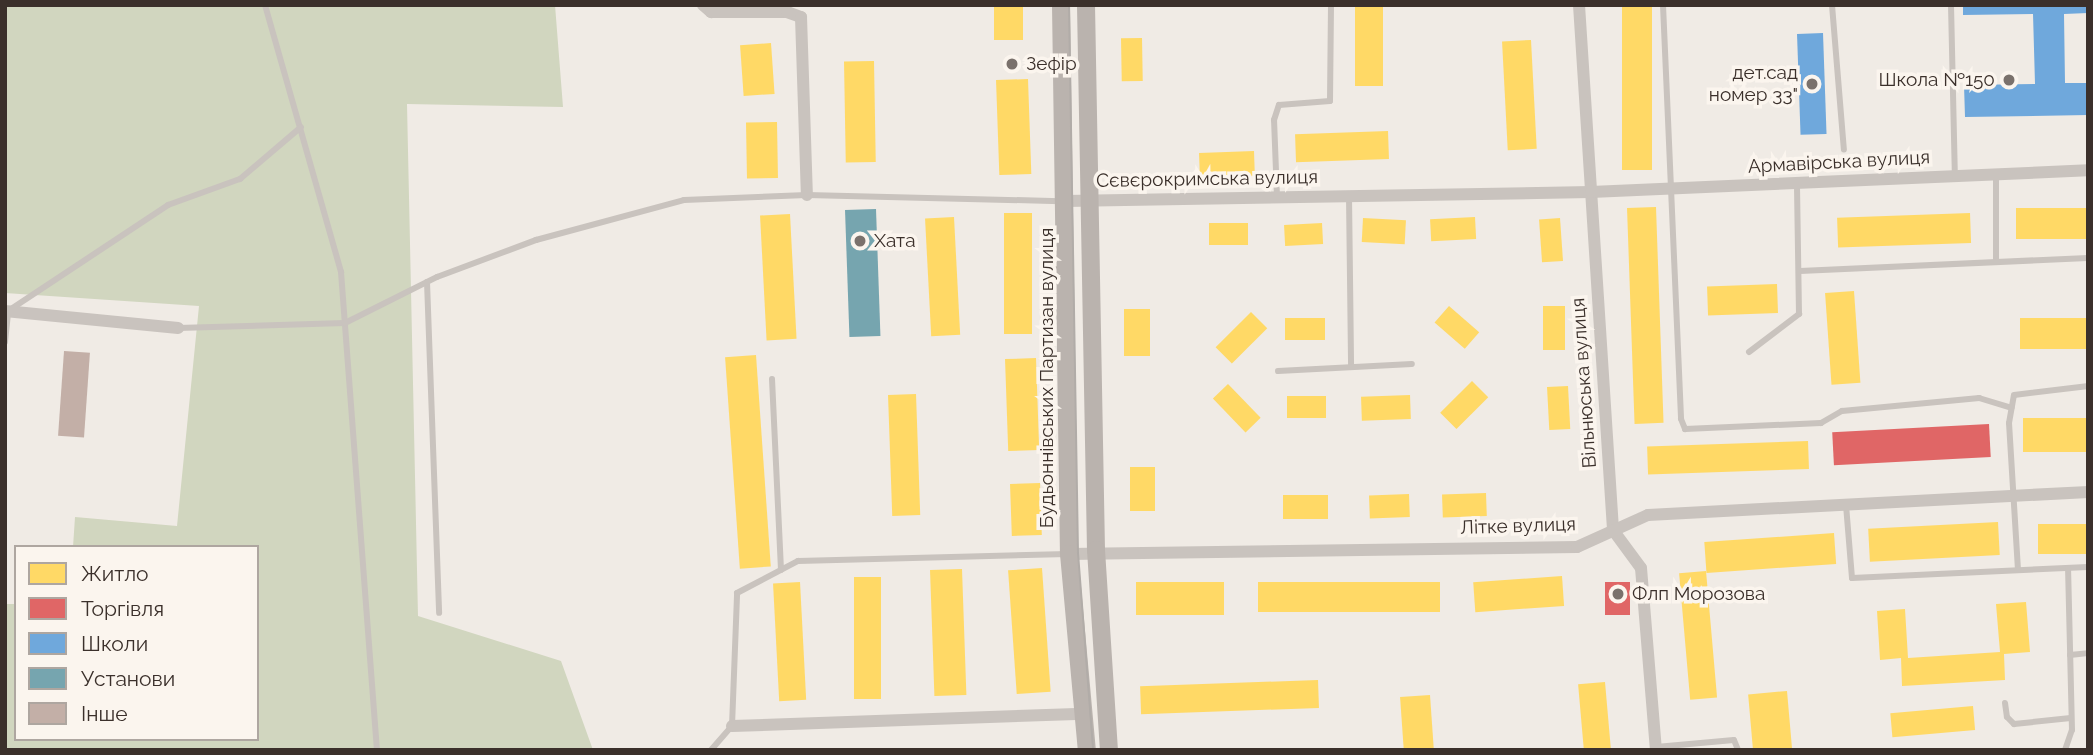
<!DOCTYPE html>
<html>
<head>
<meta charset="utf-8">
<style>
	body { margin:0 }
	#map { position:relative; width:2093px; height:755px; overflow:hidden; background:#f0ebe5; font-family:Raleway,sans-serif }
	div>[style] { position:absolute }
	.green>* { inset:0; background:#d1d6bf }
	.homes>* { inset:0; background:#ffd966; transform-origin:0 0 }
	.shops>* { inset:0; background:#e06666; transform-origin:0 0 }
	.schools>* { inset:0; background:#6fa8dc; transform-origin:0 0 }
	.public>* { inset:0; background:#76a5af; transform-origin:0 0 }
	.building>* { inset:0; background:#c3afa7; transform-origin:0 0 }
	.service>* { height:6px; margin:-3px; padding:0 3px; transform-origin:3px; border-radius:3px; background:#c9c3be }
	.minor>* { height:12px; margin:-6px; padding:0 6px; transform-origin:6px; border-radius:6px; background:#c9c3be }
	.secondary>* { height:18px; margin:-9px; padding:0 9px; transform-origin:9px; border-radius:9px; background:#bab3ae }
	.tram>* { height:2px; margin:-1px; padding:0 1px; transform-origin:1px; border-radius:1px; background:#b1aca8 }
	.dots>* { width:19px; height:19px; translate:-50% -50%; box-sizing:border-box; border:4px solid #fbf5ee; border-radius:50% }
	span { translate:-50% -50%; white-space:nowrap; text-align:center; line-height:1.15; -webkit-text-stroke:7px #fbf5ee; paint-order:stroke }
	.poi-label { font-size:19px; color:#3b302b }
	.left { translate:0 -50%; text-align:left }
	.right { translate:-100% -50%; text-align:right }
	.street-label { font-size:19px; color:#3b302b }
	.frame { position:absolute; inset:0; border:7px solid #3b302b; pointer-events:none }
	.legend { position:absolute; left:14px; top:545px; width:245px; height:196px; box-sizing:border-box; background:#fbf5ee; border:2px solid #aea6a0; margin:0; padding:9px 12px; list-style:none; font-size:21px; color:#3b302b }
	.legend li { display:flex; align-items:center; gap:14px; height:35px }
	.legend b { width:35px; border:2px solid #aea6a0 }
</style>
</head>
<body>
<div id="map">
	<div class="green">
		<div style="clip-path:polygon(5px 5px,555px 5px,563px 107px,407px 104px,418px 616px,561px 661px,593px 750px,5px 750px,5px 604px,16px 604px,16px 739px,257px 739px,257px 547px,73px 547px,75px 517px,177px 526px,199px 306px,5px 293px)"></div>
	</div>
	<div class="homes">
		<div style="left:994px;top:5px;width:29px;height:35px"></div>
		<div style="left:1355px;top:5px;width:28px;height:81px"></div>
		<div style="left:1622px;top:5px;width:30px;height:165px"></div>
		<div style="left:1142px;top:38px;width:43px;height:21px;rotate:89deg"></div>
		<div style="left:1531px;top:40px;width:109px;height:29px;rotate:87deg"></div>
		<div style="left:771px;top:43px;width:51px;height:31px;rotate:86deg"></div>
		<div style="left:874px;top:61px;width:101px;height:30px;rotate:89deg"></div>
		<div style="left:1028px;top:79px;width:95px;height:32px;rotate:88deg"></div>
		<div style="left:777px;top:122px;width:56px;height:31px;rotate:89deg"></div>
		<div style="left:1388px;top:131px;width:28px;height:93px;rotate:88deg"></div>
		<div style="left:1254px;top:151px;width:25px;height:55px;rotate:88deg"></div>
		<div style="left:1656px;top:207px;width:216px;height:29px;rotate:88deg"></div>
		<div style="left:2088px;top:208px;width:31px;height:72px;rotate:90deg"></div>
		<div style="left:1004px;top:213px;width:28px;height:121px"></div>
		<div style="left:1970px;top:213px;width:30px;height:133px;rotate:88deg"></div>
		<div style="left:790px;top:214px;width:125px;height:30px;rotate:87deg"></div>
		<div style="left:954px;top:217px;width:118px;height:29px;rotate:87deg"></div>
		<div style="left:1475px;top:217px;width:22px;height:45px;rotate:87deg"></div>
		<div style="left:1363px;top:218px;width:43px;height:24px;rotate:3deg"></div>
		<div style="left:1560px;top:218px;width:43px;height:21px;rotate:86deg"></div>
		<div style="left:1209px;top:223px;width:39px;height:22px"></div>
		<div style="left:1322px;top:223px;width:21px;height:38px;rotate:87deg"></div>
		<div style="left:1777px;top:284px;width:29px;height:70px;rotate:88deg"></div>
		<div style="left:1854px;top:291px;width:92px;height:29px;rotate:86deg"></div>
		<div style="left:1449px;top:306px;width:40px;height:22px;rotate:41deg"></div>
		<div style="left:1543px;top:306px;width:22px;height:44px"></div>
		<div style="left:1124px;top:309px;width:26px;height:47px"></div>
		<div style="left:1251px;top:312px;width:23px;height:50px;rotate:45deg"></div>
		<div style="left:1285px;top:318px;width:40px;height:22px"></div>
		<div style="left:2088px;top:318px;width:31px;height:68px;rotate:90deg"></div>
		<div style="left:756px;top:355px;width:212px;height:31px;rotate:86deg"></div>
		<div style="left:1036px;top:358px;width:92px;height:31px;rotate:88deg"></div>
		<div style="left:1472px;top:381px;width:23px;height:45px;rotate:45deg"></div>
		<div style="left:1228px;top:384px;width:47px;height:21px;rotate:46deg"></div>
		<div style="left:1568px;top:386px;width:43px;height:21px;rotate:87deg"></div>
		<div style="left:916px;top:394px;width:121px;height:28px;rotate:88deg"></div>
		<div style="left:1410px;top:395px;width:24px;height:49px;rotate:88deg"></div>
		<div style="left:1287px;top:396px;width:39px;height:22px"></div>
		<div style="left:2088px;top:418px;width:34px;height:65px;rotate:90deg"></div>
		<div style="left:1808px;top:441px;width:28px;height:161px;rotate:88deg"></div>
		<div style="left:1130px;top:467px;width:25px;height:44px"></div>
		<div style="left:1040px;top:483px;width:52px;height:30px;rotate:88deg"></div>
		<div style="left:1486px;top:493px;width:23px;height:44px;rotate:88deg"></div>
		<div style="left:1409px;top:494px;width:23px;height:40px;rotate:88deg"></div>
		<div style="left:1283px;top:495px;width:45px;height:24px"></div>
		<div style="left:1998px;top:522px;width:33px;height:130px;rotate:87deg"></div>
		<div style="left:2088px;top:524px;width:30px;height:50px;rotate:90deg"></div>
		<div style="left:1834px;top:533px;width:31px;height:130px;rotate:86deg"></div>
		<div style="left:1042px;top:568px;width:124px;height:34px;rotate:86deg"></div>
		<div style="left:962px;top:569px;width:126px;height:32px;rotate:88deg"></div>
		<div style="left:1706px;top:571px;width:127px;height:27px;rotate:85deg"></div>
		<div style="left:1562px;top:576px;width:30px;height:89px;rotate:86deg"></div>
		<div style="left:854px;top:577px;width:27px;height:122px"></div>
		<div style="left:800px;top:582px;width:118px;height:27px;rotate:87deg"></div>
		<div style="left:1224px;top:582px;width:33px;height:88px;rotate:90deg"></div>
		<div style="left:1440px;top:582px;width:30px;height:182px;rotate:90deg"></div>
		<div style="clip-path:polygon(2026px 602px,2030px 652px,2004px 654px,2005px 680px,1902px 686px,1901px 658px,1880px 660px,1877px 611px,1905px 609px,1908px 658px,2000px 652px,1996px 604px)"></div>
		<div style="left:1318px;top:680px;width:28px;height:178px;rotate:88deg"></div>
		<div style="left:1605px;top:682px;width:68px;height:27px;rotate:85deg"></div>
		<div style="left:1787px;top:691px;width:59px;height:39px;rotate:85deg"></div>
		<div style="left:1430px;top:695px;width:55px;height:30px;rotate:86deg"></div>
		<div style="left:1973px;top:706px;width:24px;height:83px;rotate:85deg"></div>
	</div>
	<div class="shops">
		<div style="left:1989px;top:424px;width:33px;height:157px;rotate:87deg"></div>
		<div style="left:1605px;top:582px;width:25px;height:33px"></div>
	</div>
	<div class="schools">
		<div style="clip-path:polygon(1963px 5px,2088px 5px,2088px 13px,2064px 14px,2065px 83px,2088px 83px,2088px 115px,1965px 117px,1964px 85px,2035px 84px,2033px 14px,1963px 15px)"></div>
		<div style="left:1823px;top:33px;width:101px;height:26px;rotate:88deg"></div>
	</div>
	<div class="public">
		<div style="left:876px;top:209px;width:127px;height:31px;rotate:88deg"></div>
	</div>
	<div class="building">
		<div style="left:64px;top:351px;width:26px;height:85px;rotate:4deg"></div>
	</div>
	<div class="service">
		<div style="left:265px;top:5px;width:278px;rotate:74.1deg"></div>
		<div style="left:341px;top:272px;width:479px;rotate:85.7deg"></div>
		<div style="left:1663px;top:5px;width:414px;rotate:87.5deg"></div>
		<div style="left:1681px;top:419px;width:11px;rotate:68deg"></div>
		<div style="left:1685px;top:429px;width:136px;rotate:-2.5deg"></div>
		<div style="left:1821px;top:423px;width:24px;rotate:-30deg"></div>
		<div style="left:1842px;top:411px;width:138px;rotate:-5.4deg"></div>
		<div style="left:1979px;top:398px;width:34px;rotate:17deg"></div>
		<div style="left:1832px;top:5px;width:145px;rotate:85.3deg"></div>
		<div style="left:1951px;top:5px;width:171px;rotate:88.7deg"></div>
		<div style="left:1996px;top:174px;width:88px;rotate:90deg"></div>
		<div style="left:1349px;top:196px;width:171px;rotate:89.3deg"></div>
		<div style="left:1277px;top:197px;width:77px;rotate:-92.2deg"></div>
		<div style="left:1274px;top:120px;width:16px;rotate:-72deg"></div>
		<div style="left:1279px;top:105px;width:51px;rotate:-4.5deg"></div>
		<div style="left:1330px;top:101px;width:96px;rotate:-89.4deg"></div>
		<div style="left:1800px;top:271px;width:288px;rotate:-2.6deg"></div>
		<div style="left:427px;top:282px;width:331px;rotate:87.9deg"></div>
		<div style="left:178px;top:328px;width:167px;rotate:-1.7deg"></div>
		<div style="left:345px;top:323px;width:103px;rotate:-26.6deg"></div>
		<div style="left:437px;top:277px;width:106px;rotate:-20.5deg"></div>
		<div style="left:536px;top:240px;width:153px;rotate:-15.1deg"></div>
		<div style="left:684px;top:200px;width:123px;rotate:-2.3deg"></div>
		<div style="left:807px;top:195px;width:254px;rotate:1.4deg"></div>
		<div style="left:5px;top:342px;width:31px;rotate:-84deg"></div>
		<div style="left:8px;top:311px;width:192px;rotate:-33.5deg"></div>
		<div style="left:168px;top:205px;width:77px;rotate:-19.9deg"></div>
		<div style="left:240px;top:179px;width:80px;rotate:-40.4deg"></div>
		<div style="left:1749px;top:352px;width:63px;rotate:-37.2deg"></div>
		<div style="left:1799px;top:314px;width:130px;rotate:-90.9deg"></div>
		<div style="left:1278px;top:371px;width:134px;rotate:-3deg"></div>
		<div style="left:772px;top:379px;width:191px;rotate:87.3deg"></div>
		<div style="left:1846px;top:505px;width:73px;rotate:85.3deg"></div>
		<div style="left:1852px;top:578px;width:236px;rotate:-2.7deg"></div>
		<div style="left:2018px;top:570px;width:147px;rotate:-93.5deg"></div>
		<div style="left:2009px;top:423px;width:28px;rotate:-80deg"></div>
		<div style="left:2014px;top:395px;width:75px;rotate:-6.9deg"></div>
		<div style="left:2070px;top:655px;width:18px;rotate:-6deg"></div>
		<div style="left:2005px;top:703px;width:14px;rotate:82deg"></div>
		<div style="left:2007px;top:717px;width:10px;rotate:45deg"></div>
		<div style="left:2014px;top:724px;width:57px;rotate:-6deg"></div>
		<div style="left:1656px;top:747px;width:78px;rotate:-5.1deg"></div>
		<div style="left:1734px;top:740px;width:11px;rotate:68deg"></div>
		<div style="left:711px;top:750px;width:32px;rotate:-49deg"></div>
		<div style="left:732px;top:726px;width:133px;rotate:-87.8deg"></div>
		<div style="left:737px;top:593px;width:69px;rotate:-27.7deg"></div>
		<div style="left:798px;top:561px;width:270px;rotate:-1.5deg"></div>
		<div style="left:2065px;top:750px;width:21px;rotate:-71deg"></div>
		<div style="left:2072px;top:730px;width:162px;rotate:-91.4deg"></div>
	</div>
	<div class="minor">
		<div style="left:703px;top:5px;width:11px;rotate:41deg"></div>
		<div style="left:711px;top:12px;width:76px"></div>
		<div style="left:787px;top:12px;width:15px;rotate:20deg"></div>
		<div style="left:801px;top:17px;width:178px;rotate:88.1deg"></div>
		<div style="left:1579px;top:5px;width:526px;rotate:86.29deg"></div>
		<div style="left:1613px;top:530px;width:47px;rotate:53.6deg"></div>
		<div style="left:1641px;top:568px;width:183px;rotate:85.3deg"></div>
		<div style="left:1066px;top:201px;width:525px;rotate:-0.98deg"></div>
		<div style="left:1591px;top:192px;width:497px;rotate:-2.5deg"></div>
		<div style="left:5px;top:311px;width:174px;rotate:5.6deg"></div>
		<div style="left:1069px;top:554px;width:508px;rotate:-0.79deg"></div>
		<div style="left:1577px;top:547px;width:78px;rotate:-24.3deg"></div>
		<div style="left:1648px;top:515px;width:441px;rotate:-3deg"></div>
		<div style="left:732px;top:726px;width:352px;rotate:-2deg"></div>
	</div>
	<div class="secondary">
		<div style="left:1061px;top:5px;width:549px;rotate:89.17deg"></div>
		<div style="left:1069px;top:554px;width:197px;rotate:84.8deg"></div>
		<div style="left:1086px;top:5px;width:545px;rotate:88.95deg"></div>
		<div style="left:1096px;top:550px;width:200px;rotate:86.3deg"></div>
	</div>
	<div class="tram">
		<div style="left:1069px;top:5px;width:548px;rotate:89.06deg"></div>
		<div style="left:1078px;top:553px;width:198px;rotate:85.6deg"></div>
	</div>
	<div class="dots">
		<div style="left:1012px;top:64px;background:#7a716c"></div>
		<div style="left:2009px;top:80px;background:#7a716c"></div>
		<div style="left:1812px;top:84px;background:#7a716c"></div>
		<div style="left:860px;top:241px;background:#7a716c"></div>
		<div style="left:1618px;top:594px;background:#7a716c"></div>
	</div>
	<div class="poi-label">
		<span class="left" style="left:1026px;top:64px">Зефір</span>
		<span class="right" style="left:1798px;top:84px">дет.сад<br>номер 33"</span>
		<span class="right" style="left:1995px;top:80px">Школа №150</span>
		<span class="left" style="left:874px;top:241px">Хата</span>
		<span class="left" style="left:1632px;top:594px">Флп Морозова</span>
	</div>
	<div class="street-label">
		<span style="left:1839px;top:162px;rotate:-3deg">Армавірська вулиця</span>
		<span style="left:1207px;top:179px;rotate:-1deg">Сєвєрокримська вулиця</span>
		<span style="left:1047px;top:378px;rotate:-90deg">Будьоннівських Партизан вулиця</span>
		<span style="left:1584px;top:383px;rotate:-94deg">Вільнюська вулиця</span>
		<span style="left:1518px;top:526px;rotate:-2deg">Літке вулиця</span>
	</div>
	<div class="frame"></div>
	<ul class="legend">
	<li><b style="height:19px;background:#ffd966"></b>Житло</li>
	<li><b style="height:19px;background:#e06666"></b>Торгівля</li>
	<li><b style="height:19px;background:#6fa8dc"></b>Школи</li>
	<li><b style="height:19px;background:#76a5af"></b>Установи</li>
	<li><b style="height:19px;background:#c3afa7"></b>Інше</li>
	</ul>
</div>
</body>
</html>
